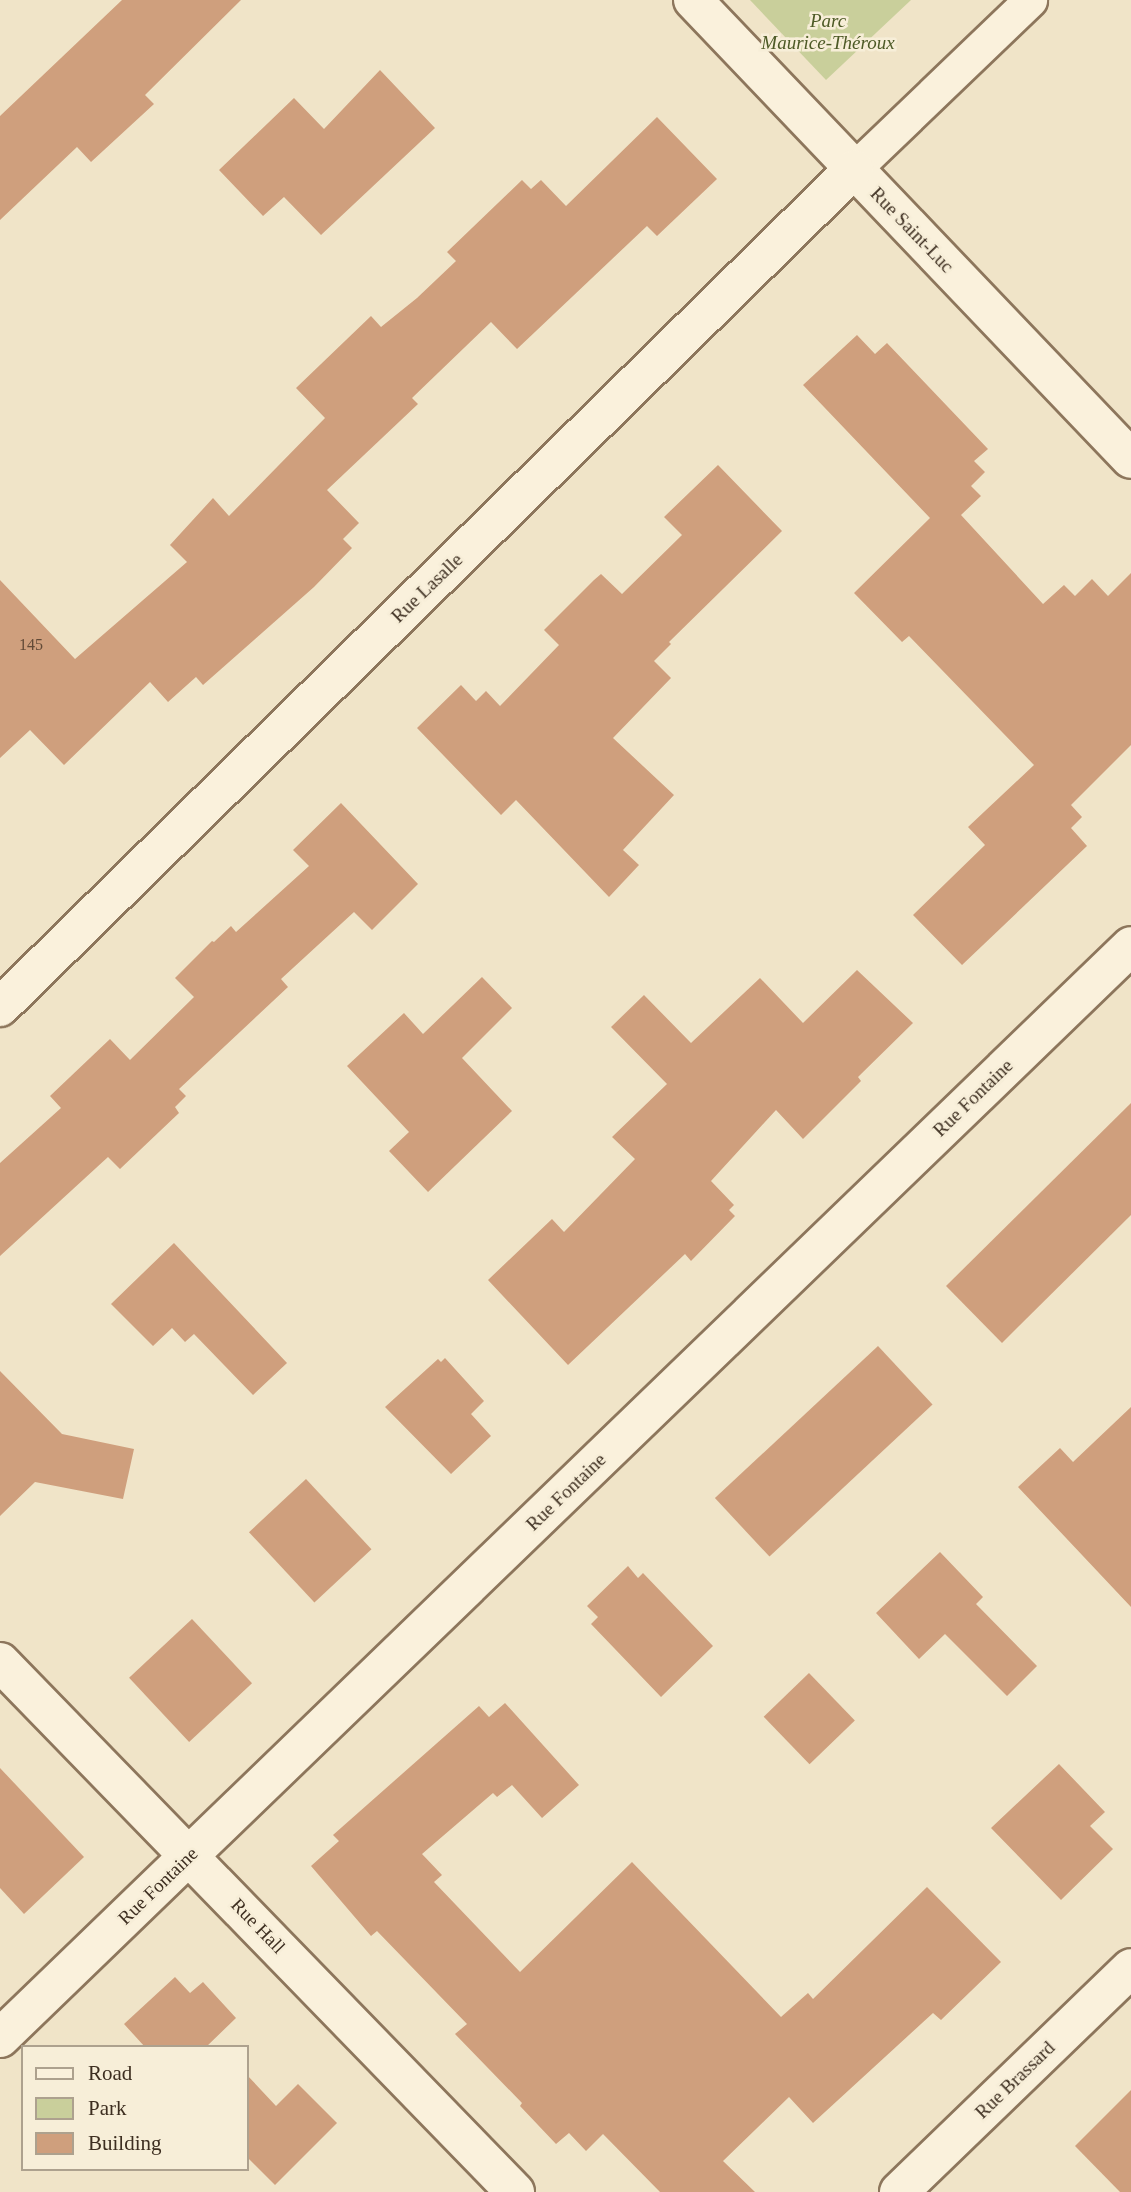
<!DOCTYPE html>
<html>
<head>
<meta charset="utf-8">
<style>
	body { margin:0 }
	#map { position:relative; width:1131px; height:2192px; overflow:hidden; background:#f0e4c8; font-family:Georgia,serif }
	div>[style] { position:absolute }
	.green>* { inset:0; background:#c9cf9b }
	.building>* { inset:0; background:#cf9f7d; transform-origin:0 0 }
	.roads { filter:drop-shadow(2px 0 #8d765c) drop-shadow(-2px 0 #8d765c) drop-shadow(0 2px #8d765c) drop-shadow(0 -2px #8d765c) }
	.service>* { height:33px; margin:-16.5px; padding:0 16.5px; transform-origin:16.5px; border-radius:16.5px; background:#faf1dc }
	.minor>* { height:38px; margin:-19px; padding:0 19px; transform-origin:19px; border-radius:19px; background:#faf1dc }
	span { translate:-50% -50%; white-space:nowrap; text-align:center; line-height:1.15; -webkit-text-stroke:5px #f7eed8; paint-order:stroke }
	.number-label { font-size:16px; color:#624a37 }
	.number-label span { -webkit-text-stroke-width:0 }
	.park-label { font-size:19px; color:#4d5a26; font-style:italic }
	.street-label { font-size:19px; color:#3d2e20 }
	.legend { position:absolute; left:21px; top:2045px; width:228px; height:126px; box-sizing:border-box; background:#f7eed8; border:2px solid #ada18e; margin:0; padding:9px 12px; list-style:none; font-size:21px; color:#3d2e20 }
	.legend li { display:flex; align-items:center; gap:14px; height:35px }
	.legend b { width:35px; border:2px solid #ada18e }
</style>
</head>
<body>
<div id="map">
	<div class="green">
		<div style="clip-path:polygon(750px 0,911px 0,826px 80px)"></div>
	</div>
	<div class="building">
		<div style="clip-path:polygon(122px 0,241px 0,145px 95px,154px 104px,91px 162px,77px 147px,0 220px,0 116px)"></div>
		<div style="clip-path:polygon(380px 70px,435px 128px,321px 235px,284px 197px,263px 216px,219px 170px,294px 98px,324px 129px)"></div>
		<div style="clip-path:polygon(657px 117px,717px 179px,657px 236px,647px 226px,517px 349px,491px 322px,412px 398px,418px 404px,327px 490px,359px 523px,343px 539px,352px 548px,314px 587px,203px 685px,196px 677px,168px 702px,150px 682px,64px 765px,30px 730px,0 758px,0 580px,75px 659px,187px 562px,170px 545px,213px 498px,229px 516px,325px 418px,296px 388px,371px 316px,381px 327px,417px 298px,456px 261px,447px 252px,522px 180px,531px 189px,541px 180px,566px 206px)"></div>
		<div style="clip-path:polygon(857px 335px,875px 354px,887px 343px,988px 449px,974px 461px,985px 472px,971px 486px,981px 496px,961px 515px,1043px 604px,1064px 585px,1075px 596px,1092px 579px,1108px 596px,1131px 573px,1131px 745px,1071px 805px,1082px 817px,1071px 828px,1087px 846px,962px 965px,913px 915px,985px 845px,968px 827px,1034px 765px,909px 636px,902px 642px,854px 593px,930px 518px,803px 385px)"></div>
		<div style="clip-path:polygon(718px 465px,782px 531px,669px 642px,671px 644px,654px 661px,671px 678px,613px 738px,674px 795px,623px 850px,639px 865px,609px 897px,516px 800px,501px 815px,417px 728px,461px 685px,476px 701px,486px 691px,500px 706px,559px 645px,544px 630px,594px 580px,601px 574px,622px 594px,682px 535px,664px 517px)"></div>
		<div style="clip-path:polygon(341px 803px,418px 884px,372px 930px,354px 912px,281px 979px,288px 987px,179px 1089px,186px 1096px,175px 1107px,179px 1113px,120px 1169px,108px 1157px,0 1256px,0 1163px,61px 1108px,50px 1096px,110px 1039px,130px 1060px,194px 997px,175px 978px,212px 941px,214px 942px,231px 926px,236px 932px,309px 866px,293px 850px)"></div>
		<div style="clip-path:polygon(857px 970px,913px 1023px,858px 1077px,861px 1081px,803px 1139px,776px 1110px,711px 1181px,734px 1205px,729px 1210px,735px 1216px,691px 1261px,685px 1254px,568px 1365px,488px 1280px,552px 1219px,564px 1232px,635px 1159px,612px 1137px,667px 1084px,611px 1027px,644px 995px,691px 1043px,760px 978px,803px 1023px)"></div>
		<div style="clip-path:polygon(482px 977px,512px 1008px,462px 1058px,512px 1111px,428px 1192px,389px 1151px,409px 1132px,347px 1066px,404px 1013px,423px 1034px)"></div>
		<div style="clip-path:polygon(1131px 1103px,1131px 1215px,1002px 1343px,946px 1286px)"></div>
		<div style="clip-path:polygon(174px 1243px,287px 1363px,253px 1395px,194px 1334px,185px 1342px,172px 1328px,153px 1346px,111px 1304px)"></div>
		<div style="left:878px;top:1346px;width:80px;height:223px;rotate:47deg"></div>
		<div style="clip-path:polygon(445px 1358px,484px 1401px,471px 1414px,491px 1436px,451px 1474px,385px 1407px,438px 1359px,441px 1362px)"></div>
		<div style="clip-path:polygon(0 1371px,62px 1434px,134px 1449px,123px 1499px,35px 1482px,0 1516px)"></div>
		<div style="clip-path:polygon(1131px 1407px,1131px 1607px,1018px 1487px,1060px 1448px,1073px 1462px)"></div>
		<div style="left:306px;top:1479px;width:96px;height:78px;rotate:47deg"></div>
		<div style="clip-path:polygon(940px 1552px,983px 1597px,976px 1604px,1037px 1666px,1007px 1696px,945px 1634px,919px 1659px,876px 1613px)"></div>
		<div style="clip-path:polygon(628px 1566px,638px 1578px,643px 1573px,713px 1646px,661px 1697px,591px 1624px,598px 1617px,587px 1606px)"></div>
		<div style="left:192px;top:1619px;width:88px;height:86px;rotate:47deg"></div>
		<div style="left:809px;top:1673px;width:66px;height:63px;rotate:46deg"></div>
		<div style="clip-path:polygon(505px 1703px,579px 1785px,542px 1818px,512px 1785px,497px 1797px,493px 1793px,422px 1854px,442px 1875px,434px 1882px,520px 1972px,632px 1862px,781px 2017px,808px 1993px,813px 1999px,927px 1887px,1001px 1962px,941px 2020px,933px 2013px,813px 2123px,789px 2097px,723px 2161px,755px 2192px,660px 2192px,603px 2134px,586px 2151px,569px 2133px,556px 2144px,520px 2106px,522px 2103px,455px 2034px,467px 2024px,377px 1931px,371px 1936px,311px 1866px,339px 1841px,333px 1835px,479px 1706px,489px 1717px)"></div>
		<div style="clip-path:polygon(1059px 1764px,1105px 1812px,1090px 1826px,1113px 1849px,1061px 1900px,991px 1828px)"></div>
		<div style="clip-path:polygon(0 1768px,84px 1857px,24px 1914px,0 1888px)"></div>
		<div style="clip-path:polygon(175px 1977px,190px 1993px,203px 1982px,236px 2018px,206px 2047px,145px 2047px,124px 2024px)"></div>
		<div style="clip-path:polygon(247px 2075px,276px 2106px,298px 2084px,337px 2123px,275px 2185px,247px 2157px)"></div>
		<div style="clip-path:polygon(1131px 2090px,1131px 2192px,1120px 2192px,1075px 2146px)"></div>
	</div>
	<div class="roads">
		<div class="service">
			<div style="left:854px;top:169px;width:244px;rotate:-43.8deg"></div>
		</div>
		<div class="minor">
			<div style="left:693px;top:0;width:634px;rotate:46.34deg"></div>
			<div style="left:0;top:1007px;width:1196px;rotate:-44.46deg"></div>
			<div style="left:0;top:1662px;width:739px;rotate:45.82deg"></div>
			<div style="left:0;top:2038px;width:1572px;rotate:-43.99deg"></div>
			<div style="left:899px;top:2192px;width:322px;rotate:-44deg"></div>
		</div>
	</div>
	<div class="number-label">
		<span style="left:31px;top:645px">145</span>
	</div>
	<div class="park-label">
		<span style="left:828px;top:32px">Parc<br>Maurice-Théroux</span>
	</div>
	<div class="street-label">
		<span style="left:912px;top:230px;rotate:46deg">Rue Saint-Luc</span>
		<span style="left:427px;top:588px;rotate:-44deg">Rue Lasalle</span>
		<span style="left:973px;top:1098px;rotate:-44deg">Rue Fontaine</span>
		<span style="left:566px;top:1492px;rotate:-44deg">Rue Fontaine</span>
		<span style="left:158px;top:1886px;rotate:-44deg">Rue Fontaine</span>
		<span style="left:258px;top:1926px;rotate:46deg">Rue Hall</span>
		<span style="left:1015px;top:2080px;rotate:-44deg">Rue Brassard</span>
	</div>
	<ul class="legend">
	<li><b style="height:9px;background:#faf1dc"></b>Road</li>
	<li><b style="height:19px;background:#c9cf9b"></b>Park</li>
	<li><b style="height:19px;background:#cf9f7d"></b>Building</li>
	</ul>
</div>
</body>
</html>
